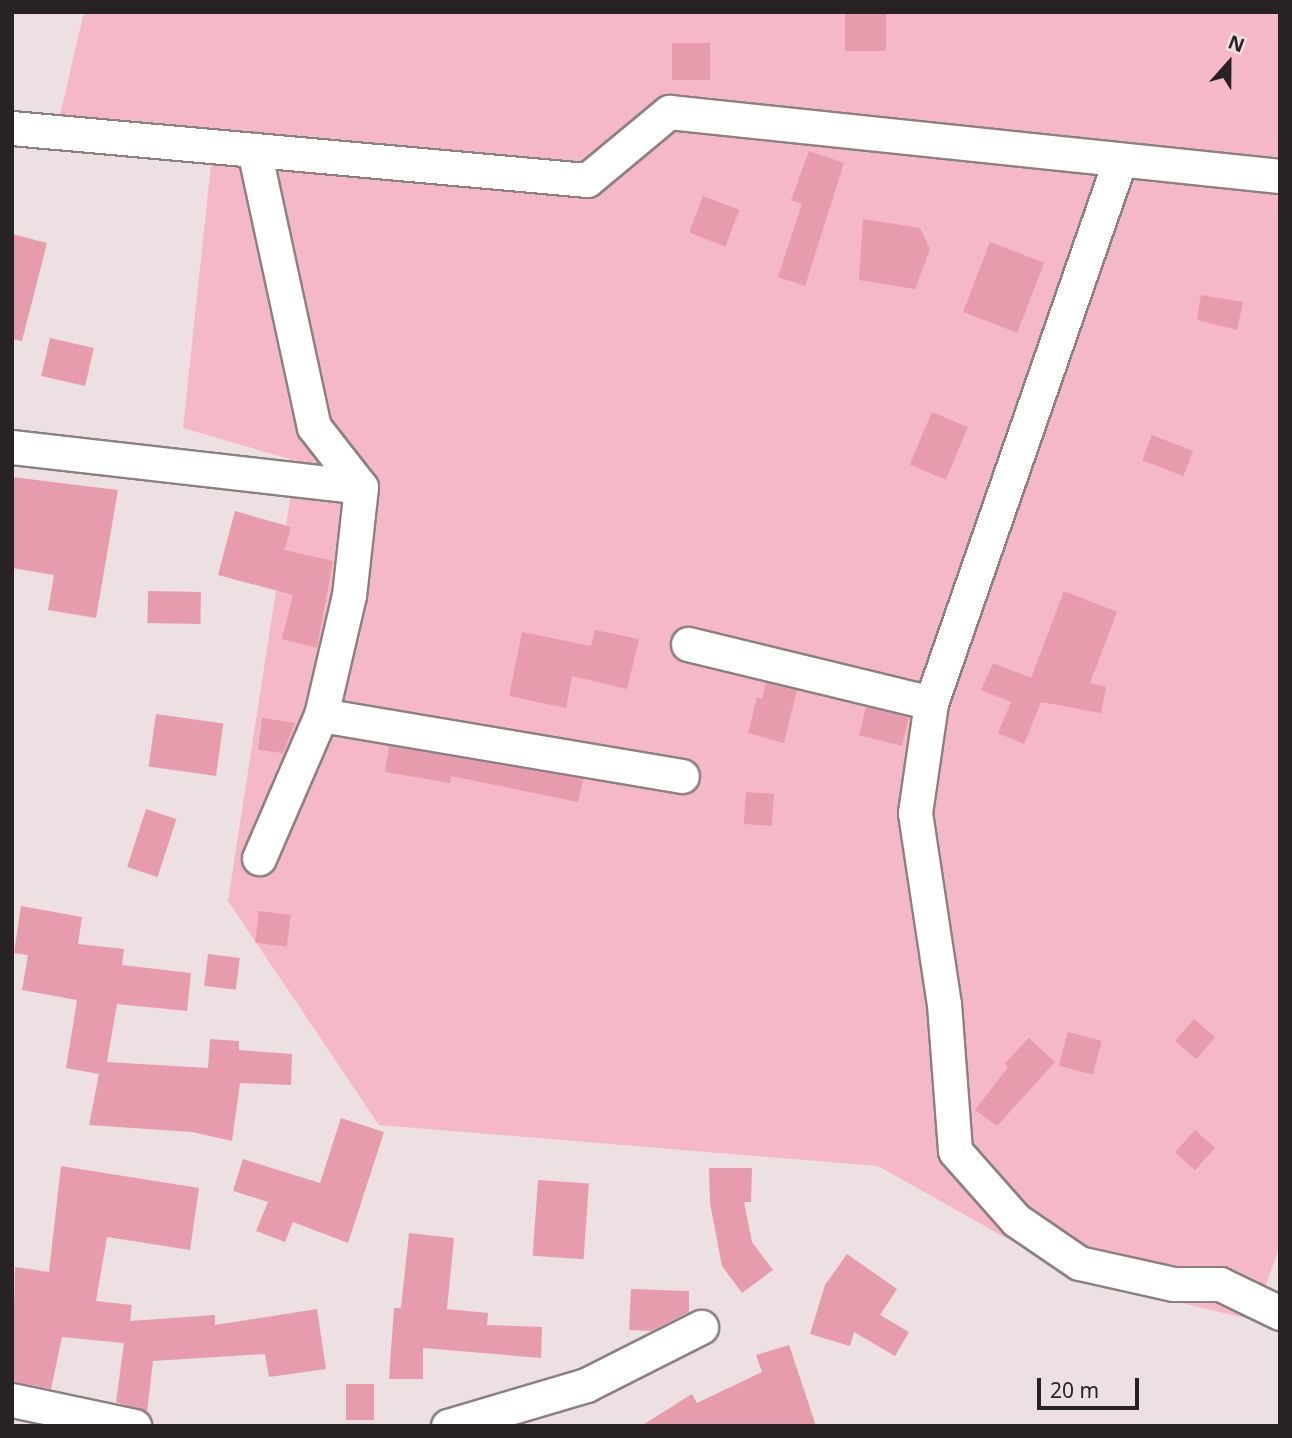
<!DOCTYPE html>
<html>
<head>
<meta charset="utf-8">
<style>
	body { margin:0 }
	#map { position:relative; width:1292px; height:1438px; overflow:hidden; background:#ede0e3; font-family:"Noto Sans",sans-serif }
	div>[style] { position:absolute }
	.green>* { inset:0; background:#f5b8c6 }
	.building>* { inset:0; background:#e79cae; transform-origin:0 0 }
	.roads { filter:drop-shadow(2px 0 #8c8082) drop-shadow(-2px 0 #8c8082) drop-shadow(0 2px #8c8082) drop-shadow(0 -2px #8c8082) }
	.street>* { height:33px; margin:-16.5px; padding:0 16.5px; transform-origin:16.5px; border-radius:16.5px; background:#fff }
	span { translate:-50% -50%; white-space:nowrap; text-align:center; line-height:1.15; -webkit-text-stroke:7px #ede0e3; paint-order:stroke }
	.frame { position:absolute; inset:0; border:14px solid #272223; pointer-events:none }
	.north { position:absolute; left:1194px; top:28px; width:70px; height:70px; -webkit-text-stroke:5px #ede0e3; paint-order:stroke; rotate:21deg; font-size:19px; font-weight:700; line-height:28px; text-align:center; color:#272223 }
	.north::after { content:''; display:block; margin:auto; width:24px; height:32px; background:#272223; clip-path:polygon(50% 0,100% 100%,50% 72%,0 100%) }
	.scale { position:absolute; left:1037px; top:1378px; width:102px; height:32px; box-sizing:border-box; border:4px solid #272223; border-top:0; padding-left:9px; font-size:21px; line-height:24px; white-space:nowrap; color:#272223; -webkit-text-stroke:5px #ede0e3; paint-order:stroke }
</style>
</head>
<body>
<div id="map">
	<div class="green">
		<div style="clip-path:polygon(84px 12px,1280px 12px,1280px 1246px,1253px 1320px,1077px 1278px,878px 1166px,379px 1125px,228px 901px,296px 461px,183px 428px,213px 146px,56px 132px)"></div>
	</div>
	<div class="building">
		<div style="left:845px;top:12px;width:41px;height:39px"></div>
		<div style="left:672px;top:43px;width:38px;height:37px"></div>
		<div style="clip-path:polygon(809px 151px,844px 163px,805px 286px,778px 277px,802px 204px,791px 200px)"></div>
		<div style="left:703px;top:196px;width:39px;height:39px;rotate:21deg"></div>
		<div style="clip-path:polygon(863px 219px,920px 228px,930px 249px,915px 289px,859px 280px)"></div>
		<div style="clip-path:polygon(12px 234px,47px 243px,22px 341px,12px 339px)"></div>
		<div style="left:990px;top:242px;width:58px;height:75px;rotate:21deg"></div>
		<div style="clip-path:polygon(1201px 295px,1243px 302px,1237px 330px,1197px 320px)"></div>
		<div style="left:50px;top:338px;width:45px;height:39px;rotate:13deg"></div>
		<div style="left:932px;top:412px;width:39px;height:57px;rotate:23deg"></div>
		<div style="left:1152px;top:435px;width:44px;height:27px;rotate:21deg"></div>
		<div style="clip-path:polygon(12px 477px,118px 490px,96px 618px,48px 610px,54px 575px,12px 568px)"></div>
		<div style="clip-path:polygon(235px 511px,291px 527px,284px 550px,333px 561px,317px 648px,282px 639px,293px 595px,218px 575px)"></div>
		<div style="left:148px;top:591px;width:53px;height:32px;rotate:1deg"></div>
		<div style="clip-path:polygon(1064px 591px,1117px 612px,1090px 683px,1106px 687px,1101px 713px,1041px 702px,1024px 744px,998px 733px,1011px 702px,981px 690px,993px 663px,1031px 678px)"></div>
		<div style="clip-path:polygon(595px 630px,639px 639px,627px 689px,572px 676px,566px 708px,509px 696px,522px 632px,591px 646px)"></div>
		<div style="clip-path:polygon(766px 683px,797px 690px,784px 743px,748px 733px,757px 697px,762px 699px)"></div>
		<div style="left:866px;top:707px;width:44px;height:29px;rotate:14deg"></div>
		<div style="left:156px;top:714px;width:68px;height:53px;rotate:8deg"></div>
		<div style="clip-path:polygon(262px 718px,295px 723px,283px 753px,258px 750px)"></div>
		<div style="clip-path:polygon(389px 746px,583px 779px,578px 802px,451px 776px,450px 783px,385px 772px)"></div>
		<div style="left:746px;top:792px;width:28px;height:32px;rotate:4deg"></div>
		<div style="left:146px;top:809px;width:32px;height:61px;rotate:18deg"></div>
		<div style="clip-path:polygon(21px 906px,82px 917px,78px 944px,124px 949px,122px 965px,191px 973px,187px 1011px,117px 1004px,107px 1062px,208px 1068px,210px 1039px,239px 1041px,239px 1050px,292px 1054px,291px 1085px,240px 1083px,232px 1141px,192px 1132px,89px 1125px,99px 1074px,66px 1068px,77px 1000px,22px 990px,28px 955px,14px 953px)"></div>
		<div style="left:259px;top:911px;width:32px;height:32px;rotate:7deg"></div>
		<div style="left:208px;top:954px;width:32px;height:32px;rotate:7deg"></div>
		<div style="left:1194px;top:1019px;width:28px;height:29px;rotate:41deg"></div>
		<div style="left:1068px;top:1032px;width:35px;height:35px;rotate:15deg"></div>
		<div style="clip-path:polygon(1029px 1038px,1055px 1062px,997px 1126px,975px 1110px,1008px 1067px,1005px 1063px)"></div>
		<div style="clip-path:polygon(341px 1118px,384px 1132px,348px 1243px,293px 1222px,285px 1242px,256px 1231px,268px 1202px,233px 1191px,243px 1159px,320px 1183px)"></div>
		<div style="left:1195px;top:1130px;width:27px;height:30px;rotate:42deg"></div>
		<div style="clip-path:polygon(61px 1166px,199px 1188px,190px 1250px,107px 1237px,96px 1301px,132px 1305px,130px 1321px,215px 1315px,215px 1325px,317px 1309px,326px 1369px,269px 1377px,265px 1354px,153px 1361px,147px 1412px,116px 1402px,124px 1343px,62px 1337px,51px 1389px,12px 1381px,15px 1267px,49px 1272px)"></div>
		<div style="clip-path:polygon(709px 1168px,752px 1168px,751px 1202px,744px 1202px,752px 1242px,773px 1270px,742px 1293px,722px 1266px,710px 1203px)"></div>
		<div style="left:538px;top:1180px;width:51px;height:76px;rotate:4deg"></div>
		<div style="clip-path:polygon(409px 1233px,454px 1238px,447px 1309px,488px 1313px,487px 1325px,542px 1327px,541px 1358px,423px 1348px,423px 1379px,389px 1379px,394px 1308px,401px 1308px)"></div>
		<div style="clip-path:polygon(847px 1254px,897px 1289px,880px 1315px,909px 1332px,895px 1356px,854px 1332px,850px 1346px,810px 1334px,825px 1285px)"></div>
		<div style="clip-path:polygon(631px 1289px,689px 1291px,689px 1312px,651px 1331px,629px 1330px)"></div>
		<div style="clip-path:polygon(789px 1345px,816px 1426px,641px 1426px,692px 1394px,697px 1403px,762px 1372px,756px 1355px)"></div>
		<div style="left:346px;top:1384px;width:28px;height:36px"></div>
	</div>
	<div class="roads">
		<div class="street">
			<div style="left:12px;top:128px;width:577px;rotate:5.17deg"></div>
			<div style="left:587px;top:180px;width:107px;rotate:-39.7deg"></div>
			<div style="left:669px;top:112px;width:614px;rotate:5.98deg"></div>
			<div style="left:254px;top:150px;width:283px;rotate:77.8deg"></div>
			<div style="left:314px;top:427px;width:76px;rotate:51.9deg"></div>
			<div style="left:361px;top:487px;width:109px;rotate:96.3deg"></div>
			<div style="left:349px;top:595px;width:123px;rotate:103.1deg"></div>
			<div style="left:321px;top:715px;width:156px;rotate:113.4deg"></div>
			<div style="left:12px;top:447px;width:351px;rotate:6.5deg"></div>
			<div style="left:688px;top:644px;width:250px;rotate:13.6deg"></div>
			<div style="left:931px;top:703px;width:575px;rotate:-70.81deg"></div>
			<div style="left:931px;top:703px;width:111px;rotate:98.3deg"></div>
			<div style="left:915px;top:813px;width:193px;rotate:81.4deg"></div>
			<div style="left:944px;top:1004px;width:147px;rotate:85.7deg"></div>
			<div style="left:955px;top:1151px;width:92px;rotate:48.5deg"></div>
			<div style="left:1016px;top:1220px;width:76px;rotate:34.3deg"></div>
			<div style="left:1079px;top:1263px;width:96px;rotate:12.6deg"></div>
			<div style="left:1173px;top:1284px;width:47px"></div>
			<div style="left:1220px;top:1284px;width:67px;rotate:25.8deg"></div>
			<div style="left:321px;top:715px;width:366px;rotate:9.6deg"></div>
			<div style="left:12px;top:1400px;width:125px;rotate:12deg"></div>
			<div style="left:448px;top:1426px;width:144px;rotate:-16.5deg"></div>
			<div style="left:586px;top:1385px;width:129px;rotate:-26.8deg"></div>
		</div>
	</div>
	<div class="frame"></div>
	<div class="north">N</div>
	<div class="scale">20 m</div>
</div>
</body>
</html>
